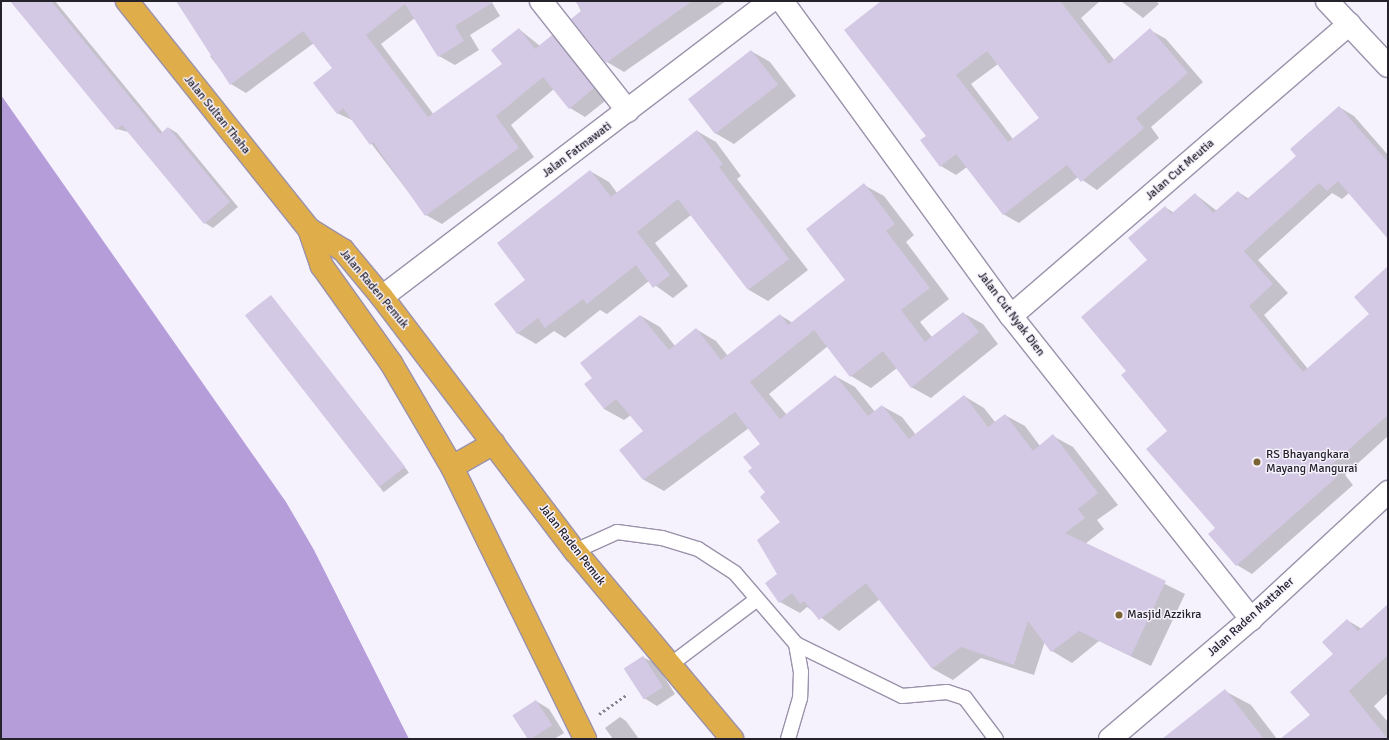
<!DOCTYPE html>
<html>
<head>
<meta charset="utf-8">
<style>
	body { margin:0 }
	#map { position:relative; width:1389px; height:740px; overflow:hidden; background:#f6f2fd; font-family:Signika,sans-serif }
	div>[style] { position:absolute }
	.water>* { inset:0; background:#b59dda }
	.shadow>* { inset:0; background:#0003; transform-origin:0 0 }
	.building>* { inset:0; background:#d3c9e4; transform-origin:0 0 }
	.path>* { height:2.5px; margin-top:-1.25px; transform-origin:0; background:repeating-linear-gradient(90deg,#85828c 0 2px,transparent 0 5px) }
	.roads { filter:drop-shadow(1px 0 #9b92ab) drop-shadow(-1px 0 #9b92ab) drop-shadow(0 1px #9b92ab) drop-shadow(0 -1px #9b92ab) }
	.lane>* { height:14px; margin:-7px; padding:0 7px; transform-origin:7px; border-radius:7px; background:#fff }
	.street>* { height:22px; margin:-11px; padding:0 11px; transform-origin:11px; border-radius:11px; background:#fff }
	.secondary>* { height:22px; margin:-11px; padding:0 11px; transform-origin:11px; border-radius:11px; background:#fff }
	.highway>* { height:22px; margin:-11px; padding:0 11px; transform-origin:11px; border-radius:11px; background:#dfad4a }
	.dots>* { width:11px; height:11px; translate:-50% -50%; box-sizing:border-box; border:2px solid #f6f2fd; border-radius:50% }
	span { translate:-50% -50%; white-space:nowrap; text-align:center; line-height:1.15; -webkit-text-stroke:3px #f6f2fd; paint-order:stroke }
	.street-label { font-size:12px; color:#25222c }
	.poi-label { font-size:12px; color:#25222c }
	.left { translate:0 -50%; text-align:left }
	.frame { position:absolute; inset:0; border:2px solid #25222c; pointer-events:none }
</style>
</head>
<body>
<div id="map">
	<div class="water">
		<div style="clip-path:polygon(1px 95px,286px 502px,314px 550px,409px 739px,1px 739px)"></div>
	</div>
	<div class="shadow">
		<div style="clip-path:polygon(11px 1px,55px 1px,163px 133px,169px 128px,177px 133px,238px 207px,213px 228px,205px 223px,128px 132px,117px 129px)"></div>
		<div style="clip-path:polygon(176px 1px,491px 1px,500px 16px,470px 35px,479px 50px,455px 65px,439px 56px,415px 18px,381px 44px,434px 115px,503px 64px,519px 29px,540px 46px,552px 36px,568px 45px,609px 98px,585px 117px,570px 108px,554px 89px,511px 125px,534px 157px,442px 224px,426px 215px,354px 121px,337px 113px,333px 68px,314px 43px,246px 93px,231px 84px,210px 56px,214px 53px)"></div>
		<div style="clip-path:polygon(576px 1px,726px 1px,624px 72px,607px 62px)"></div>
		<div style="clip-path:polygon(evenodd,884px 1px,1100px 1px,1081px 18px,1115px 61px,1150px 30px,1166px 39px,1203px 82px,1151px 127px,1159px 138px,1097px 190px,1078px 177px,1019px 223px,1003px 214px,967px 167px,956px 175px,941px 166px,884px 1px,998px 64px,1040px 118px,1013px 139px,971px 84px,998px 64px)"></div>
		<div style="clip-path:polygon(1121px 1px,1156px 1px,1159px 4px,1143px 18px)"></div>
		<div style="clip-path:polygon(751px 51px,770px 62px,796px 96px,734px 144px,715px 133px)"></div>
		<div style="clip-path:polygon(1339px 107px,1354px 116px,1388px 155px,1388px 237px,1349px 193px,1342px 199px,1332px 193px,1258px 260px,1288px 293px,1264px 315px,1308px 369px,1370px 314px,1388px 268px,1388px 436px,1345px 475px,1353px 485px,1252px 574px,1237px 565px,1169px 431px,1127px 371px,1165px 207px,1174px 213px,1195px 194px,1217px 211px,1238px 192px,1249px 199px,1297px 156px)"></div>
		<div style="clip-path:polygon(697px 131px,716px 142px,741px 176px,737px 179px,808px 270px,768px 301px,749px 290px,691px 215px,655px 243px,688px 286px,673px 298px,649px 281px,607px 314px,600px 310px,565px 338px,554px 331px,536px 344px,517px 333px,526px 281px,590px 171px,609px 182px,617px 193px)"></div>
		<div style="clip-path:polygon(864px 185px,884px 196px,914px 235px,906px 242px,949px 299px,920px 322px,932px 337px,963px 313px,983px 324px,998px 344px,931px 398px,911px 387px,897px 368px,871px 388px,851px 376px,828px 346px,769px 394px,787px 415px,835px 376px,855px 387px,875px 412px,882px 406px,902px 417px,916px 435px,964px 396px,984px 408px,995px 422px,1005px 415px,1025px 426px,1040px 446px,1053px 436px,1073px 447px,1118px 505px,1097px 520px,1104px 529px,1085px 544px,1185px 594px,1151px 666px,1099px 641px,1072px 663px,1052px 651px,1045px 641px,1034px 675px,981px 658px,953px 680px,933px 669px,880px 599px,839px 631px,807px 607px,800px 613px,780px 602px,782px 522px,767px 493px,761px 444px,749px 428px,664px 491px,644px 480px,621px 450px,644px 431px,631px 415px,624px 420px,604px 409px,593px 378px,641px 316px,660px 327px,675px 346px,696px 329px,716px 341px,728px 356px,780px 315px,793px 323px,847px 280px)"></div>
		<div style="left:271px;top:296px;width:224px;height:32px;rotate:52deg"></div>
		<div style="clip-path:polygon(1388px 605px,1388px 693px,1374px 706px,1388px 722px,1388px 739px,1282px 739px,1312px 715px,1347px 620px,1362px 629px)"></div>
		<div style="clip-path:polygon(643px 657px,656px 664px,675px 694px,657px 706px,644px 698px)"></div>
		<div style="clip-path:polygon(1225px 691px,1251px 705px,1277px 739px,1164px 739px)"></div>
		<div style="clip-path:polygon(536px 701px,549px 709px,564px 733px,554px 739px,528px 739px,513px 716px)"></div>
		<div style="clip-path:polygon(620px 717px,626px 721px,639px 739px,613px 739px,605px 728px)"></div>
	</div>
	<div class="building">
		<div style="clip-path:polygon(10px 1px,51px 1px,160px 134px,168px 127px,230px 202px,204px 224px,122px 125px,116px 130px)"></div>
		<div style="clip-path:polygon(176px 1px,495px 1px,455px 26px,464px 41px,438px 57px,405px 4px,366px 35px,428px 117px,502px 64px,491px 50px,519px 28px,535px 49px,552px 35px,594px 88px,569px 109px,543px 77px,496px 116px,519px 148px,425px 216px,373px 142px,370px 145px,343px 108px,337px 114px,313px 83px,332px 68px,303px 31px,230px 85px)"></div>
		<div style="clip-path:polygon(575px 1px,692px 1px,606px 63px,571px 19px,582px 10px)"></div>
		<div style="clip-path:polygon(evenodd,881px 1px,1060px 1px,1109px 64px,1150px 28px,1188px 73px,1136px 118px,1144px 128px,1081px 182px,1067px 165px,1003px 215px,956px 154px,940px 167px,920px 140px,926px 136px,844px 30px,881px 1px,987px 51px,1039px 118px,1008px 142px,956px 75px,987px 51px)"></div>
		<div style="left:751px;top:50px;width:44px;height:80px;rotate:52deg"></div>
		<div style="clip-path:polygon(1339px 106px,1388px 162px,1388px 239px,1338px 181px,1327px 191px,1319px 183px,1244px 251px,1273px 284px,1249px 306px,1303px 372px,1369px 314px,1354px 297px,1388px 266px,1388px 415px,1330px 466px,1338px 476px,1236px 566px,1208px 534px,1215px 528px,1146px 449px,1167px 431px,1121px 375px,1126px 371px,1081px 317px,1147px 260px,1128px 238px,1165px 206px,1171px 214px,1195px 193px,1213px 213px,1238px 191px,1246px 200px,1296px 156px,1290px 149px)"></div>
		<div style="clip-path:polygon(697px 130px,723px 164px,719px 167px,789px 259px,748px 290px,678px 199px,637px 232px,670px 275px,653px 288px,636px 265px,587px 304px,583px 299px,545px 328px,538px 318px,517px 334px,494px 304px,525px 280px,497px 243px,590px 170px,611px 197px)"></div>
		<div style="clip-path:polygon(864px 183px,895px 224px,886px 231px,930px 288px,901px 310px,925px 342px,963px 312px,979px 332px,911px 388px,883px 351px,850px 377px,814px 330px,750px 382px,780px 419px,835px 375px,868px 416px,882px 405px,909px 439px,964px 395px,988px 427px,1005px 414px,1033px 451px,1053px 434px,1098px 493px,1078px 509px,1085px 518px,1065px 533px,1166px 581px,1131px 656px,1079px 631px,1051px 652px,1028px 621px,1014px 665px,961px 647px,932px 669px,866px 583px,819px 620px,804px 601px,800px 604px,792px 593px,779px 603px,765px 583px,777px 574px,757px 540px,780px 522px,760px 497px,765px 492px,748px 471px,752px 468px,743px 457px,760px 444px,735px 412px,643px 480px,619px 450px,643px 431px,616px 399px,604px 409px,584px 384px,592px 378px,580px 363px,640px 315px,669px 350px,696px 328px,721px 360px,780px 314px,788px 325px,845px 280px,806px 229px)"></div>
		<div style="left:271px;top:295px;width:218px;height:33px;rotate:52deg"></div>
		<div style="clip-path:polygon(1388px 604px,1388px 655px,1349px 691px,1388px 739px,1280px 739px,1310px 715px,1290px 692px,1333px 654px,1322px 642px,1347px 619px,1358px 631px)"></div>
		<div style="left:643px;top:656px;width:37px;height:23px;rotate:57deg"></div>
		<div style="clip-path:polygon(1225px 689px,1264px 739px,1162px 739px)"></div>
		<div style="left:536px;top:700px;width:30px;height:28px;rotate:57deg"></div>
	</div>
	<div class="path">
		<div style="left:599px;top:714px;width:35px;rotate:-35deg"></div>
	</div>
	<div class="roads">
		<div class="lane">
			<div style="left:575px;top:551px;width:46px;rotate:-24.3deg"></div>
			<div style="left:617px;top:532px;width:45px;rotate:7.6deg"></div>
			<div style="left:662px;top:538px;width:38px;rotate:17deg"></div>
			<div style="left:698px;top:549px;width:44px;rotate:33deg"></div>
			<div style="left:735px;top:573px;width:94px;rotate:49.3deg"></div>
			<div style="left:796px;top:644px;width:28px;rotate:80deg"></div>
			<div style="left:801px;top:672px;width:26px;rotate:92deg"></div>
			<div style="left:800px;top:698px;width:43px;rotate:106.3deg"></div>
			<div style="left:796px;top:644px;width:118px;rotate:26.1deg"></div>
			<div style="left:902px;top:696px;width:45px;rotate:-5.1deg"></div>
			<div style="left:947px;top:692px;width:19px;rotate:18deg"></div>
			<div style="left:965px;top:698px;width:51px;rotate:52.9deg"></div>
			<div style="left:670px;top:665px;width:108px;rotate:-37.1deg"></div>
		</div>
		<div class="street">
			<div style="left:541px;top:1px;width:140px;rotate:51.7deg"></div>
			<div style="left:782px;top:1px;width:389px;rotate:54deg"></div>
			<div style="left:1011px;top:316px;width:387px;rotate:51.6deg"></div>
			<div style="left:1327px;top:1px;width:89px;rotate:46.8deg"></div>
			<div style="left:382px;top:297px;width:488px;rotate:-37.3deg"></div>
			<div style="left:1011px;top:316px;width:447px;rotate:-40.8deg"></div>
		</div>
		<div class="secondary">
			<div style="left:1110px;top:739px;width:185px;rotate:-40.4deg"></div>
			<div style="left:1251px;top:619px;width:187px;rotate:-42.8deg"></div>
		</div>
		<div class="highway">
			<div style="left:127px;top:1px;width:292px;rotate:51.4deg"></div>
			<div style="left:309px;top:229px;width:40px;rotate:32deg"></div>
			<div style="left:343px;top:250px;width:61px;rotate:50.3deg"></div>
			<div style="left:382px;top:297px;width:319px;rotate:52.8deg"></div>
			<div style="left:575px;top:551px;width:245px;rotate:50.1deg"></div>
			<div style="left:309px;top:229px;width:39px;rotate:71deg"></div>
			<div style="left:322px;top:266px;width:119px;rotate:54.6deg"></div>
			<div style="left:391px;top:363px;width:121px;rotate:59.6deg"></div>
			<div style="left:452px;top:467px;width:303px;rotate:63.9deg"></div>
			<div style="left:452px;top:467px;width:48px;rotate:-29.7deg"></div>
		</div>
	</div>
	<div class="dots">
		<div style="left:1257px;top:462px;background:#7c6334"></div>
		<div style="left:1119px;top:615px;background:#7c6334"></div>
	</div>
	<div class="street-label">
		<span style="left:217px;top:115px;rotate:51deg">Jalan Sultan Thaha</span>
		<span style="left:577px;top:150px;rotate:-37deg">Jalan Fatmawati</span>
		<span style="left:1180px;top:170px;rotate:-41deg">Jalan Cut Meutia</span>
		<span style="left:374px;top:289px;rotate:50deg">Jalan Raden Pemuk</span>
		<span style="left:1011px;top:314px;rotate:53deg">Jalan Cut Nyak Dien</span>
		<span style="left:572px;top:545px;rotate:52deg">Jalan Raden Pemuk</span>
		<span style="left:1251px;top:617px;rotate:-42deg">Jalan Raden Mattaher</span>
	</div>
	<div class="poi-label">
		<span class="left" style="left:1266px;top:462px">RS Bhayangkara<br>Mayang Mangurai</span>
		<span class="left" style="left:1127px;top:615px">Masjid Azzikra</span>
	</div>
	<div class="frame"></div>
</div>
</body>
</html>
